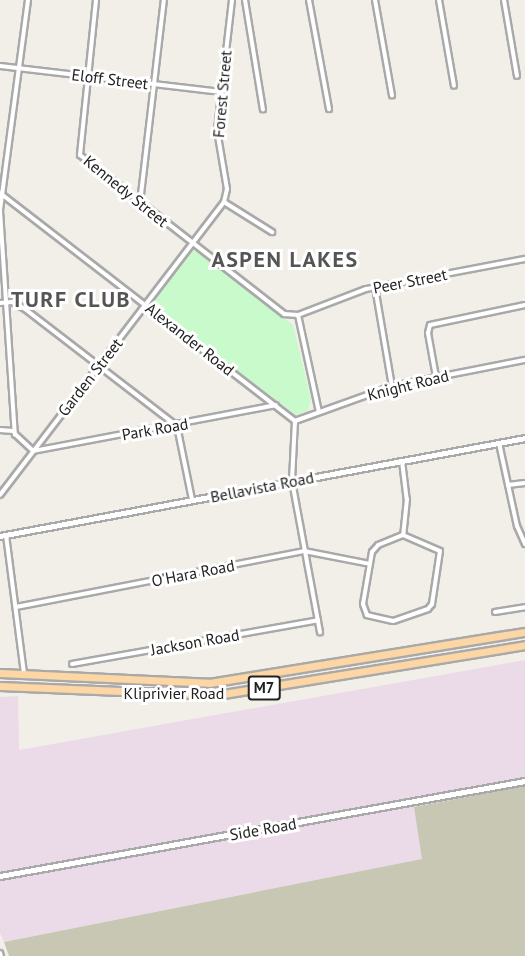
<!DOCTYPE html>
<html>
<head>
<meta charset="utf-8">
<style>
	body { margin:0 }
	#map { position:relative; width:525px; height:956px; overflow:hidden; background:#f2efe9; font-family:"PT Sans",sans-serif }
	div>[style] { position:absolute }
	.industrial>* { inset:0; background:#ebdbe8 }
	.construction>* { inset:0; background:#c7c7b4 }
	.park>* { inset:0; background:#c8facc }
	.roads { filter:drop-shadow(2px 0 #a9a9a9) drop-shadow(-2px 0 #a9a9a9) drop-shadow(0 2px #a9a9a9) drop-shadow(0 -2px #a9a9a9) }
	.minor>* { height:4px; margin:-2px; padding:0 2px; transform-origin:2px; border-radius:2px; background:#fff }
	.tertiary>* { height:5px; margin:-2.5px; padding:0 2.5px; transform-origin:2.5px; border-radius:2.5px; background:#fff }
	.primary>* { height:7px; margin:-3.5px; padding:0 3.5px; transform-origin:3.5px; border-radius:3.5px; background:#fcd6a4 }
	span { translate:-50% -50%; white-space:nowrap; text-align:center; line-height:1.15; -webkit-text-stroke:6px #fff; paint-order:stroke }
	.shield-label span { padding:2px 4px; background:#fff; border:2px solid; border-radius:4px; -webkit-text-stroke-width:0 }
	.shield-label { font-size:15px; color:#222; font-weight:700 }
	.street-label { font-size:16px; color:#222 }
	.district-label { font-size:22px; color:#555; font-weight:700; letter-spacing:1.5px }
</style>
</head>
<body>
<div id="map">
	<div class="industrial">
		<div style="clip-path:polygon(525px 660px,525px 786px,414px 807px,423px 859px,4px 942px,0 933px,0 697px,18px 696px,19px 750px)"></div>
	</div>
	<div class="construction">
		<div style="clip-path:polygon(525px 786px,525px 956px,9px 956px,4px 942px,422px 859px,414px 807px)"></div>
	</div>
	<div class="park">
		<div style="clip-path:polygon(189px 251px,196px 251px,293px 325px,311px 399px,308px 411px,296px 415px,154px 307px,153px 298px)"></div>
	</div>
	<div class="roads">
		<div class="minor">
			<div style="left:28px;top:0;width:213px;rotate:97.6deg"></div>
			<div style="left:0;top:211px;width:224px;rotate:86.2deg"></div>
			<div style="left:15px;top:434px;width:25px;rotate:43deg"></div>
			<div style="left:33px;top:451px;width:247px;rotate:-10.7deg"></div>
			<div style="left:96px;top:0;width:156px;rotate:95.9deg"></div>
			<div style="left:80px;top:155px;width:259px;rotate:37.9deg"></div>
			<div style="left:284px;top:314px;width:14px;rotate:4deg"></div>
			<div style="left:298px;top:315px;width:73px;rotate:-20.9deg"></div>
			<div style="left:366px;top:289px;width:162px;rotate:-10.7deg"></div>
			<div style="left:232px;top:0;width:131px;rotate:96.6deg"></div>
			<div style="left:217px;top:130px;width:60px;rotate:80.4deg"></div>
			<div style="left:227px;top:189px;width:13px;rotate:103deg"></div>
			<div style="left:224px;top:202px;width:57px;rotate:32deg"></div>
			<div style="left:245px;top:0;width:111px;rotate:80.7deg"></div>
			<div style="left:309px;top:0;width:111px;rotate:79.6deg"></div>
			<div style="left:375px;top:0;width:97px;rotate:79.9deg"></div>
			<div style="left:439px;top:0;width:87px;rotate:80.1deg"></div>
			<div style="left:504px;top:0;width:77px;rotate:80.3deg"></div>
			<div style="left:0;top:66px;width:223px;rotate:6.7deg"></div>
			<div style="left:0;top:193px;width:373px;rotate:37.7deg"></div>
			<div style="left:140px;top:203px;width:204px;rotate:-83.3deg"></div>
			<div style="left:375px;top:287px;width:100px;rotate:80.3deg"></div>
			<div style="left:0;top:303px;width:12px;rotate:-5deg"></div>
			<div style="left:12px;top:302px;width:15px;rotate:28deg"></div>
			<div style="left:25px;top:309px;width:192px;rotate:37.6deg"></div>
			<div style="left:177px;top:426px;width:76px;rotate:78.5deg"></div>
			<div style="left:298px;top:315px;width:99px;rotate:77.8deg"></div>
			<div style="left:436px;top:377px;width:45px;rotate:-100.3deg"></div>
			<div style="left:428px;top:333px;width:8px;rotate:-76deg"></div>
			<div style="left:430px;top:325px;width:97px;rotate:-11.9deg"></div>
			<div style="left:295px;top:421px;width:103px;rotate:-19.8deg"></div>
			<div style="left:392px;top:386px;width:136px;rotate:-11.1deg"></div>
			<div style="left:295px;top:421px;width:60px;rotate:92.9deg"></div>
			<div style="left:292px;top:481px;width:154px;rotate:79.5deg"></div>
			<div style="left:0;top:430px;width:13px;rotate:4deg"></div>
			<div style="left:499px;top:443px;width:85px;rotate:77.8deg"></div>
			<div style="left:517px;top:526px;width:20px;rotate:66deg"></div>
			<div style="left:402px;top:461px;width:38px;rotate:83deg"></div>
			<div style="left:407px;top:499px;width:36px;rotate:96deg"></div>
			<div style="left:508px;top:485px;width:17px;rotate:-7deg"></div>
			<div style="left:0;top:495px;width:369px;rotate:-52.6deg"></div>
			<div style="left:6px;top:535px;width:140px;rotate:82.6deg"></div>
			<div style="left:403px;top:535px;width:40px;rotate:23.4deg"></div>
			<div style="left:440px;top:551px;width:54px;rotate:98.6deg"></div>
			<div style="left:432px;top:604px;width:6px;rotate:129deg"></div>
			<div style="left:428px;top:609px;width:37px;rotate:161deg"></div>
			<div style="left:393px;top:621px;width:27px;rotate:-167deg"></div>
			<div style="left:367px;top:615px;width:12px;rotate:-110deg"></div>
			<div style="left:363px;top:604px;width:53px;rotate:-80.2deg"></div>
			<div style="left:372px;top:552px;width:9px;rotate:-49deg"></div>
			<div style="left:378px;top:545px;width:27px;rotate:-22deg"></div>
			<div style="left:16px;top:607px;width:293px;rotate:-11deg"></div>
			<div style="left:304px;top:551px;width:67px;rotate:11.1deg"></div>
			<div style="left:495px;top:612px;width:30px;rotate:-9deg"></div>
			<div style="left:72px;top:664px;width:250px;rotate:-10.1deg"></div>
			<div style="left:0;top:953px;width:3px;rotate:72deg"></div>
		</div>
		<div class="tertiary">
			<div style="left:0;top:536px;width:534px;rotate:-10.57deg"></div>
			<div style="left:0;top:876px;width:534px;rotate:-10.26deg"></div>
		</div>
		<div class="primary">
			<div style="left:0;top:673px;width:209px;rotate:2.7deg"></div>
			<div style="left:209px;top:683px;width:320px;rotate:-9.2deg"></div>
			<div style="left:0;top:686px;width:217px;rotate:2.4deg"></div>
			<div style="left:217px;top:695px;width:312px;rotate:-9.2deg"></div>
		</div>
	</div>
	<div class="shield-label">
		<span style="left:264px;top:688px">M7</span>
	</div>
	<div class="street-label">
		<span style="left:110px;top:79px;rotate:7deg">Eloff Street</span>
		<span style="left:222px;top:94px;rotate:-85deg">Forest Street</span>
		<span style="left:126px;top:191px;rotate:39deg">Kennedy Street</span>
		<span style="left:410px;top:281px;rotate:-11deg">Peer Street</span>
		<span style="left:190px;top:339px;rotate:38deg">Alexander Road</span>
		<span style="left:90px;top:377px;rotate:-52deg">Garden Street</span>
		<span style="left:408px;top:385px;rotate:-14deg">Knight Road</span>
		<span style="left:155px;top:429px;rotate:-10deg">Park Road</span>
		<span style="left:262px;top:487px;rotate:-11deg">Bellavista Road</span>
		<span style="left:193px;top:573px;rotate:-11deg">O'Hara Road</span>
		<span style="left:195px;top:642px;rotate:-10deg">Jackson Road</span>
		<span style="left:174px;top:693px">Kliprivier Road</span>
		<span style="left:263px;top:829px;rotate:-10deg">Side Road</span>
	</div>
	<div class="district-label">
		<span style="left:285px;top:260px">ASPEN LAKES</span>
		<span style="left:71px;top:300px">TURF CLUB</span>
	</div>
</div>
</body>
</html>
